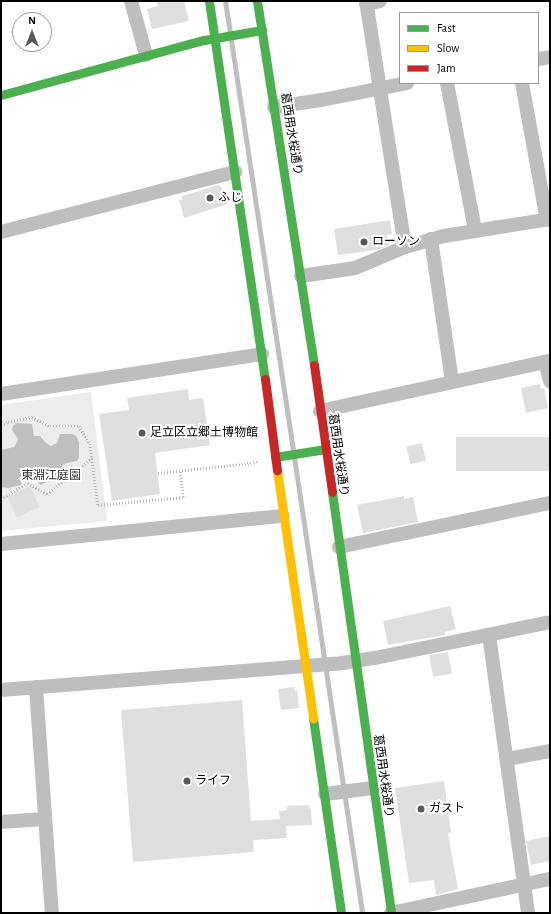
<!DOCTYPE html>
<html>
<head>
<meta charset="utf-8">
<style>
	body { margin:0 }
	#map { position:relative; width:551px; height:914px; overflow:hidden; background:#fff; font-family:"Alegreya Sans","Noto Sans JP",sans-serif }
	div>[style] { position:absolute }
	.green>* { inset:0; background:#ececec }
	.water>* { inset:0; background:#bfbfbf }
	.stream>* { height:5px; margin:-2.5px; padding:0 2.5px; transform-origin:2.5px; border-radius:2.5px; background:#bfbfbf }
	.building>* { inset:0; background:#dfdfdf; transform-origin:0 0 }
	.path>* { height:2.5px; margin-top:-1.25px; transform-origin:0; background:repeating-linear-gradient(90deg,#b9b9b9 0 1px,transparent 0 3px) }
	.street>* { height:14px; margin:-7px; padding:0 7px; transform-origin:7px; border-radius:7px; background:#bebebe }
	.fast>* { height:9px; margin:-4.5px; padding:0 4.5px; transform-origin:4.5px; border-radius:4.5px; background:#4caf50 }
	.slow>* { height:9px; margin:-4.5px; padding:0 4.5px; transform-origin:4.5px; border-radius:4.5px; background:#ffc107 }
	.jam>* { height:9px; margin:-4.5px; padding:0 4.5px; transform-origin:4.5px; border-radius:4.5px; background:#c62828 }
	.dots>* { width:11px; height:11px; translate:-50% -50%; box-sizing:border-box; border:2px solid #fff; border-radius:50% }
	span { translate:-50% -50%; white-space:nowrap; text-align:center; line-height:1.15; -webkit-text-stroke:4px #fff; paint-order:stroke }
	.street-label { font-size:12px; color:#000 }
	.poi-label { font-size:12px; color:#000 }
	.left { translate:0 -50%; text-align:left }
	.park-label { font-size:12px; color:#333 }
	.frame { position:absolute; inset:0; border:2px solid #000; pointer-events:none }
	.legend { position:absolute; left:399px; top:12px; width:140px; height:72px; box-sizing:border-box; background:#fff; border:1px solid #999; margin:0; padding:5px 7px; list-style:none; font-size:12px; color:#000 }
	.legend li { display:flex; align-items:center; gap:8px; height:20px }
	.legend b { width:20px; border:1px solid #999 }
	.north { position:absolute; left:12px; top:12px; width:40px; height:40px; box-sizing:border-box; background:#fff; border:1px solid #999; border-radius:50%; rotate:0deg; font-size:11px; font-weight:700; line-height:16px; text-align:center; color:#000 }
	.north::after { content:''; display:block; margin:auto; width:14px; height:18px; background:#595959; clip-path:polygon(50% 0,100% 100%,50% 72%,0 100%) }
</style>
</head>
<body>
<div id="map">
	<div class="green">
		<div style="clip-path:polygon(91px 392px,107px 521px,1px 531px,1px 405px)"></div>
	</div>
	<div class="water">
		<div style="clip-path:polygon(17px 423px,32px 424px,34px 436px,40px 436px,46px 443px,51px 446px,57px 443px,60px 434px,73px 434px,77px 437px,79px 443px,79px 458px,77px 461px,63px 464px,60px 477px,40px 485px,35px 477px,31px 476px,22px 480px,21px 485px,8px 488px,1px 487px,1px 450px,14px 447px,16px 444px,18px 439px,12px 430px,13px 426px)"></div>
	</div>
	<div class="stream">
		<div style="left:225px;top:1px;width:31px;rotate:81deg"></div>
		<div style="left:231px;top:40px;width:414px;rotate:81.4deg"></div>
		<div style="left:294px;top:457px;width:461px;rotate:81.5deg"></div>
	</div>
	<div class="building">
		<div style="clip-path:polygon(156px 1px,184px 1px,189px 21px,152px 29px,147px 9px,158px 6px)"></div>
		<div style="clip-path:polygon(219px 185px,225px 191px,228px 204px,184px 218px,179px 200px,182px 200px,182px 196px)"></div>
		<div style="clip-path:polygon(390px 220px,392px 234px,387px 235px,389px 245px,377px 250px,338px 255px,334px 229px)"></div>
		<div style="clip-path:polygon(540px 384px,541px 389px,544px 388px,548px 408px,526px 413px,521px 388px)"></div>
		<div style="clip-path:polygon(188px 389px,189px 400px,203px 398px,210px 445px,155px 453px,160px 494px,112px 501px,99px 414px,129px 410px,127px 398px)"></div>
		<div style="left:550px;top:437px;width:34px;height:94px;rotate:90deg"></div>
		<div style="left:422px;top:443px;width:18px;height:16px;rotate:77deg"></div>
		<div style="left:30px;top:486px;width:23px;height:25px;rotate:65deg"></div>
		<div style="clip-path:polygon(404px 496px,404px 499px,413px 497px,418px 522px,363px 533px,357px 505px)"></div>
		<div style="clip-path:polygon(450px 606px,456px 629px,445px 632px,445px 635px,388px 645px,383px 621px)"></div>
		<div style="left:448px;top:652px;width:22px;height:19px;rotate:80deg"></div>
		<div style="clip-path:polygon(294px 687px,295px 691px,297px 690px,299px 708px,281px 710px,278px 689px)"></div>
		<div style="clip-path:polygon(242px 700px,251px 821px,280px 819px,279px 811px,287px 810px,287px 806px,308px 805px,311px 810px,312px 825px,286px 826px,287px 838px,253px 840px,254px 852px,133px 862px,121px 710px)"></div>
		<div style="clip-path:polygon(444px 781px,451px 832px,448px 833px,458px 889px,436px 895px,434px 880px,409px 883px,395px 788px)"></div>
		<div style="clip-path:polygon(550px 836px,550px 861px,531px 865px,526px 841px)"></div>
	</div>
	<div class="path">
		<div style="left:1px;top:425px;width:8px;rotate:-23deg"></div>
		<div style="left:8px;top:422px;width:25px;rotate:-12deg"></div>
		<div style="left:32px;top:417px;width:20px;rotate:27deg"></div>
		<div style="left:50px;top:426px;width:29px"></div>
		<div style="left:79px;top:426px;width:21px;rotate:59deg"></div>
		<div style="left:90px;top:444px;width:62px;rotate:82.5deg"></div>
		<div style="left:98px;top:505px;width:85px;rotate:-5.4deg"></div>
		<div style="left:183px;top:497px;width:26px;rotate:-97deg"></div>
		<div style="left:158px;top:473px;width:100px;rotate:-6.3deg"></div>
		<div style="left:1px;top:499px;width:31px;rotate:-31deg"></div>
		<div style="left:28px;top:483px;width:22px;rotate:30deg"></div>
		<div style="left:47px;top:494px;width:58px;rotate:-38.7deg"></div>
	</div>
	<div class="street">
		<div style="left:131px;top:1px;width:56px;rotate:74.5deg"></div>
		<div style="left:366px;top:1px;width:249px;rotate:81deg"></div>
		<div style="left:366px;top:4px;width:14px;rotate:-12deg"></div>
		<div style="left:538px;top:59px;width:12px;rotate:-9deg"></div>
		<div style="left:447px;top:83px;width:150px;rotate:79.2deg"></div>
		<div style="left:522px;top:83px;width:139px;rotate:79.7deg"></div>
		<div style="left:274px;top:107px;width:49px;rotate:-8.3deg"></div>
		<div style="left:322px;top:100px;width:87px;rotate:-11.3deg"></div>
		<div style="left:1px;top:232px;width:242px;rotate:-14.4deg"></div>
		<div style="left:431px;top:239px;width:144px;rotate:81.6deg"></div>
		<div style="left:301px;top:276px;width:55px;rotate:-8.4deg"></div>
		<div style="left:355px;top:268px;width:54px;rotate:-22.8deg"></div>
		<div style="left:405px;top:247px;width:41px;rotate:-15.8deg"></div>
		<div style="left:444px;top:236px;width:107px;rotate:-9.1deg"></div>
		<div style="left:545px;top:362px;width:20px;rotate:75deg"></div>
		<div style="left:1px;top:394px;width:264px;rotate:-8.7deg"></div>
		<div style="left:320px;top:411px;width:235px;rotate:-12.3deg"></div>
		<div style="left:1px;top:544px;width:283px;rotate:-5.7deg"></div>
		<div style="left:339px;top:547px;width:216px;rotate:-11.8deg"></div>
		<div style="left:489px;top:635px;width:281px;rotate:82deg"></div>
		<div style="left:36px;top:687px;width:227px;rotate:86deg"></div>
		<div style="left:1px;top:690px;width:342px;rotate:-4.5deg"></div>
		<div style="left:342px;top:663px;width:33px;rotate:-9deg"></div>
		<div style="left:375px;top:658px;width:179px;rotate:-11.6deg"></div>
		<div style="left:507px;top:759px;width:44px;rotate:-10.5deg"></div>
		<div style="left:325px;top:794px;width:48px;rotate:-7.1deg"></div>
		<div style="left:1px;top:822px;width:43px;rotate:-4deg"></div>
		<div style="left:391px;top:913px;width:163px;rotate:-12.1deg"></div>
	</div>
	<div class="fast">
		<div style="left:209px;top:1px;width:382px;rotate:81.6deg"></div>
		<div style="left:257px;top:1px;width:368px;rotate:81.1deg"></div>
		<div style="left:1px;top:95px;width:210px;rotate:-15.2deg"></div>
		<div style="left:204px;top:40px;width:59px;rotate:-9.8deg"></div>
		<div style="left:275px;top:457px;width:51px;rotate:-9.1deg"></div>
		<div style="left:332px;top:492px;width:425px;rotate:82deg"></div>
		<div style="left:313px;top:718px;width:197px;rotate:81.8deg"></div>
	</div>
	<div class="slow">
		<div style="left:277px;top:470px;width:251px;rotate:81.7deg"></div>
	</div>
	<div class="jam">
		<div style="left:314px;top:365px;width:128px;rotate:81.9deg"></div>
		<div style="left:265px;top:379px;width:92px;rotate:82.5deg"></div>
	</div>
	<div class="dots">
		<div style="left:210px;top:198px;background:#595959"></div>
		<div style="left:364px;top:242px;background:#595959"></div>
		<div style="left:142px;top:433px;background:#595959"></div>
		<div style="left:187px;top:781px;background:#595959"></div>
		<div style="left:421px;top:809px;background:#595959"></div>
	</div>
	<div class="street-label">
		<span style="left:291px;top:134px;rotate:81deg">葛西用水桜通り</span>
		<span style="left:338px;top:455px;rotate:82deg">葛西用水桜通り</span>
		<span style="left:383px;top:776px;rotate:82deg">葛西用水桜通り</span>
	</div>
	<div class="poi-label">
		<span class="left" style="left:218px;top:198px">ふじ</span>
		<span class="left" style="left:372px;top:242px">ローソン</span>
		<span class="left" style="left:150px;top:433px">足立区立郷土博物館</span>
		<span class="left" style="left:195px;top:781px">ライフ</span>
		<span class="left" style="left:429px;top:809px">ガスト</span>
	</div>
	<div class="park-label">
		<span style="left:51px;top:476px">東淵江庭園</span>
	</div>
	<div class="frame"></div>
	<ul class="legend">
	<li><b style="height:5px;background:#4caf50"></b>Fast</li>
	<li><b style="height:5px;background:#ffc107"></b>Slow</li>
	<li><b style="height:5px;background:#c62828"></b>Jam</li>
	</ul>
	<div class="north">N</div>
</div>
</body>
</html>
